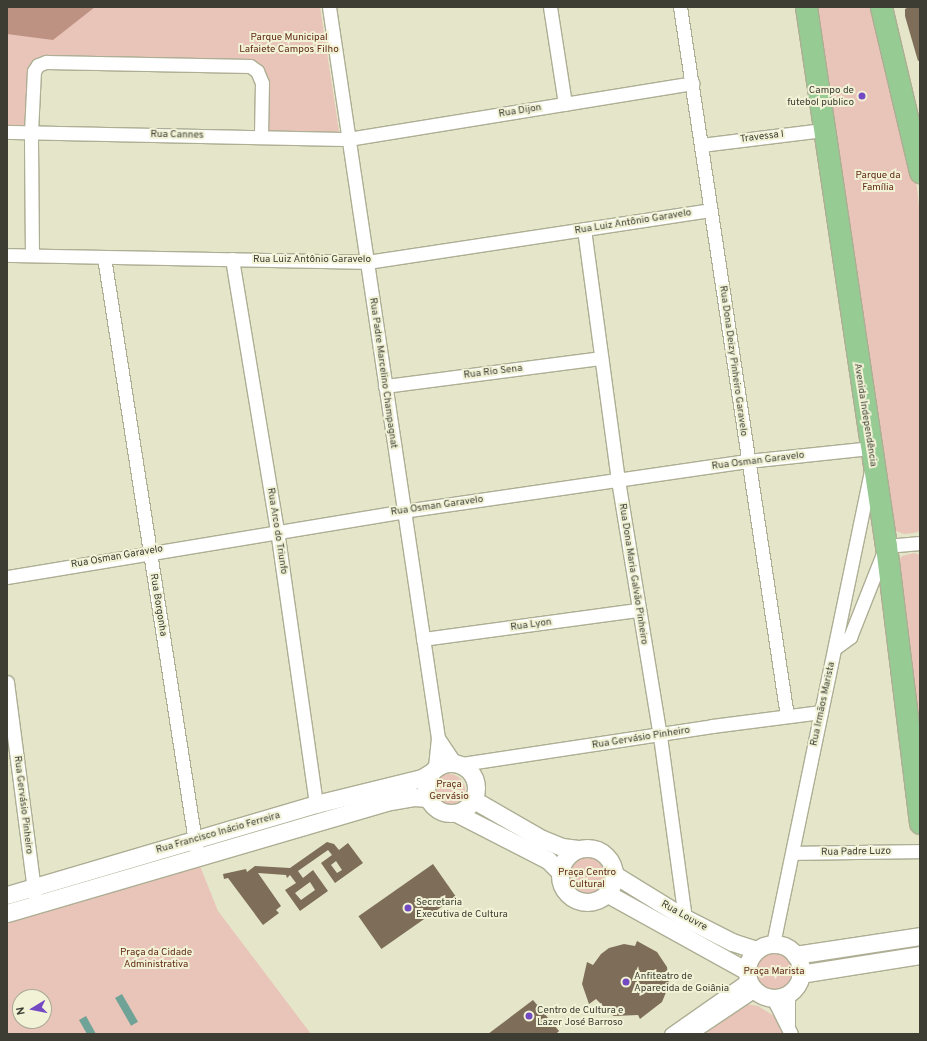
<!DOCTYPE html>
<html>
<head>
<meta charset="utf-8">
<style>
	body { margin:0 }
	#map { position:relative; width:927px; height:1041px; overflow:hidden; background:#e4e5c9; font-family:Overpass,sans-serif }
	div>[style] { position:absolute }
	.green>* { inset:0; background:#e9c4b8 }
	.round { border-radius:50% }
	.forest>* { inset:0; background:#be9283 }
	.water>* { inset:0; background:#70a397; transform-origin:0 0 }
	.building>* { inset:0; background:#7e6e59; transform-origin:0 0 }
	.roads { filter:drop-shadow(1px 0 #adae94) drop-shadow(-1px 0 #adae94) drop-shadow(0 1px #adae94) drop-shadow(0 -1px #adae94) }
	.minor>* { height:13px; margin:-6.5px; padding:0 6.5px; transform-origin:6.5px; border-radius:6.5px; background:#fff }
	.tertiary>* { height:17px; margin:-8.5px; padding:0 8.5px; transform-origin:8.5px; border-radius:8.5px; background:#fff }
	.tertiary>.ring { margin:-8.5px; padding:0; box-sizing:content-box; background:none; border:17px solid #fff; border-radius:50% }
	.primary>* { height:21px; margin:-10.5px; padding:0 10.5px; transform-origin:10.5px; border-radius:10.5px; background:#96cb94 }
	.dots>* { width:11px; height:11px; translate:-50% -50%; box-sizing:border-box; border:2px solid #f1f2d6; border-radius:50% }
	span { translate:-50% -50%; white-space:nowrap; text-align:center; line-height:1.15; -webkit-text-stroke:4px #f1f2d6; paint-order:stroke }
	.park-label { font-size:10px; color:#632b17 }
	.poi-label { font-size:10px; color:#3d3d33 }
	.right { translate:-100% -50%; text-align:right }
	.left { translate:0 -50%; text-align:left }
	.street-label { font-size:10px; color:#3d3d33 }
	.frame { position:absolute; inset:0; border:8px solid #3d3d33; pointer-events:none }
	.north { position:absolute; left:12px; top:989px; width:40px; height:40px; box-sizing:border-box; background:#f1f2d6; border:1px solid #a9aa95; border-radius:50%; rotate:260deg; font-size:11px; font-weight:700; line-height:16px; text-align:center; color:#3d3d33 }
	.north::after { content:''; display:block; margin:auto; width:14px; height:18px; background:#744ac2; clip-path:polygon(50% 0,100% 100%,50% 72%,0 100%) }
</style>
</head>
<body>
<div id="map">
	<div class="green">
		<div style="clip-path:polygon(7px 7px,320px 7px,339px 131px,336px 134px,269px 132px,266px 127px,268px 79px,260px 64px,253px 61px,41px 58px,25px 128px,7px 129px)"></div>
		<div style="clip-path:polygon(815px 7px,877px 7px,916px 180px,920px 215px,920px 531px,914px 533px,904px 534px,893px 530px)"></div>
		<div style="clip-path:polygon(914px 553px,920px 555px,920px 723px,897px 564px,902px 556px)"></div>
		<div class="round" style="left:433px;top:774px;width:32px;height:32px"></div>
		<div class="round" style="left:565px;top:856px;width:44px;height:44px"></div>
		<div style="clip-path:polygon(evenodd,200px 866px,218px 911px,311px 1034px,7px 1034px,7px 918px,200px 866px,20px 997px,44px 997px,44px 1021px,20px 1021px,20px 997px)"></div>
		<div class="round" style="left:752px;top:950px;width:44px;height:44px"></div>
		<div style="clip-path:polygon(745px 1004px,758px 1006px,774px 1016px,785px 1034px,707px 1034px,710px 1027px)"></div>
	</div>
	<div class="forest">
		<div style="clip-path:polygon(7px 7px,95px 7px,53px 40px,7px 34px)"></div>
	</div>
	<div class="water">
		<div style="left:122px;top:994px;width:32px;height:8px;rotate:60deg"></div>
		<div style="clip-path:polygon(86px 1016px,96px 1034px,87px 1034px,79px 1020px)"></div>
	</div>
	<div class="building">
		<div style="clip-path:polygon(909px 7px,920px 7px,920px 60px,918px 61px,905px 16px,905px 9px)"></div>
		<div style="clip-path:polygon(evenodd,327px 842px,334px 844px,339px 850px,348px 843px,363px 863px,335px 883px,321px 863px,332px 855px,328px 850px,298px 871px,303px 878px,313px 870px,328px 891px,300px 911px,285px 890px,296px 883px,290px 875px,287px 878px,286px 875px,258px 873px,281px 906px,276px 910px,279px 913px,263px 925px,228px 878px,224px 879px,223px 874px,246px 869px,247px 872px,255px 866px,290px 868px,327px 842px,336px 861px,342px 870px,337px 873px,331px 865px,336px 861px,327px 842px,310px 882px,315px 890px,301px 900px,295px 893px,310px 882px)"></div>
		<div style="left:433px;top:864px;width:40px;height:91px;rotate:55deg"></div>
		<div style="clip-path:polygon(637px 941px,657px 952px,667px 967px,669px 985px,662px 1002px,640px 1019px,638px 1015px,614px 1016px,603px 1010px,604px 1007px,596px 999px,589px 1004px,582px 984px,587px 962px,593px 965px,601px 954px,609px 948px,624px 944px,635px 946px)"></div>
		<div style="clip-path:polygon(533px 1000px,559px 1031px,556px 1034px,488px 1034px)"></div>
	</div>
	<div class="roads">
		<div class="minor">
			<div style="left:329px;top:7px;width:739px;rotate:81.52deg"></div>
			<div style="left:438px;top:738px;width:29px;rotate:96deg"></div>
			<div style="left:550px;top:7px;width:98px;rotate:81.2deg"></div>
			<div style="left:680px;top:7px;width:717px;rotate:81.42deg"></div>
			<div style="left:7px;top:132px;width:341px;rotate:1.2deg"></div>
			<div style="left:348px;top:139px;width:349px;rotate:-9.2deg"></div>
			<div style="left:701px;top:145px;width:123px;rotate:-7deg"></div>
			<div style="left:584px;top:229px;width:253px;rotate:82.3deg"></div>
			<div style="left:618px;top:480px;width:259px;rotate:80.7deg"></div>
			<div style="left:660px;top:736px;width:184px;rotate:82.2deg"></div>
			<div style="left:7px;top:255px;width:360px;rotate:1.1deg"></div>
			<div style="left:367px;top:262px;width:347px;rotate:-8.6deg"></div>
			<div style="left:32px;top:255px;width:123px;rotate:-90.5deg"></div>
			<div style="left:31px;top:132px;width:61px;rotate:-87.2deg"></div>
			<div style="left:34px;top:71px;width:7px;rotate:-56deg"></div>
			<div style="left:38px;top:65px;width:9px;rotate:-21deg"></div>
			<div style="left:46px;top:62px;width:204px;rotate:1.1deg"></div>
			<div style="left:250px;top:66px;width:9px;rotate:36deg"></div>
			<div style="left:257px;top:71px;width:13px;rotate:67deg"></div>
			<div style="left:262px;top:83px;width:54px;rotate:91.1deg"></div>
			<div style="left:104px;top:257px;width:598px;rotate:81.15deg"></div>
			<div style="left:232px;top:259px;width:275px;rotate:80.6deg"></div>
			<div style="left:277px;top:530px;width:277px;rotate:81.9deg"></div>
			<div style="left:385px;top:386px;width:218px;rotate:-7.4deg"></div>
			<div style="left:7px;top:577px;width:402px;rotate:-9.4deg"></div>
			<div style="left:404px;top:511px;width:347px;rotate:-8.3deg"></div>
			<div style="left:747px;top:461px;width:124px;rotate:-6deg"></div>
			<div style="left:423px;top:639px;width:217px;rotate:-7.7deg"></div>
			<div style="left:835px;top:648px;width:19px;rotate:-36deg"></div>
			<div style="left:850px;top:637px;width:98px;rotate:-68.4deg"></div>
			<div style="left:886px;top:546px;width:34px;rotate:-5deg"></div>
			<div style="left:7px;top:682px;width:224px;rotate:82.6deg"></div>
			<div style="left:438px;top:738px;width:30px;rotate:56deg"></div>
			<div style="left:462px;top:764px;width:253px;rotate:-8.6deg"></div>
			<div style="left:712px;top:726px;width:110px;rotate:-7.3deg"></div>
			<div style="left:793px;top:853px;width:127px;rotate:-0.9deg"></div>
			<div style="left:773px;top:944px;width:482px;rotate:-78.3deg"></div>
			<div style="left:788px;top:994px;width:30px;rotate:90deg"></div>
			<div style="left:773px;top:998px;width:40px;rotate:63.4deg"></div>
			<div style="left:671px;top:1034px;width:94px;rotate:-35deg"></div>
			<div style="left:689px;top:1034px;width:79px;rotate:-33.7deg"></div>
		</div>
		<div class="tertiary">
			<div class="ring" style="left:426px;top:763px;width:33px;height:33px"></div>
			<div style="left:474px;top:800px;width:78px;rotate:29.8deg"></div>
			<div style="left:542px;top:839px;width:22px;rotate:22deg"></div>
			<div style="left:562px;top:847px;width:16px;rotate:7deg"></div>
			<div style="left:456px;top:813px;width:103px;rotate:27.1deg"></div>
			<div style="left:548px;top:860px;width:17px;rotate:45deg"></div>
			<div class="ring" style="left:560px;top:848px;width:37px;height:37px"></div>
			<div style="left:615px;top:875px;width:82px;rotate:31.6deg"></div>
			<div style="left:685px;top:918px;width:53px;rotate:27.1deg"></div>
			<div style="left:732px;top:942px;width:26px;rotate:18deg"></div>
			<div style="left:608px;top:894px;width:159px;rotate:29deg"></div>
			<div style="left:7px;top:895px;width:322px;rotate:-16.4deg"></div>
			<div style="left:316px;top:804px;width:109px;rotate:-13.8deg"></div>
			<div style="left:422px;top:778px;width:9px;rotate:-32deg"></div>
			<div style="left:7px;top:913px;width:395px;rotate:-16.3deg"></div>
			<div style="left:386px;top:802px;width:28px;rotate:-10deg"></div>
			<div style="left:414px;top:797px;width:14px;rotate:4deg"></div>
			<div class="ring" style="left:747px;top:944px;width:37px;height:37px"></div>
			<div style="left:795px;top:955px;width:126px;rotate:-8.6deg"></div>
			<div style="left:800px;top:974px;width:121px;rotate:-9deg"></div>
		</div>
		<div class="primary">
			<div style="left:806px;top:7px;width:545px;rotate:81.56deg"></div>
			<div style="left:886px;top:546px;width:279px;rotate:83deg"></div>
			<div style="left:881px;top:7px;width:170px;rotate:76.7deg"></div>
		</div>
	</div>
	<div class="dots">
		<div style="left:862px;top:96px;background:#744ac2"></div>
		<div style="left:408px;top:908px;background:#744ac2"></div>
		<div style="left:626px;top:982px;background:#744ac2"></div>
		<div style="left:529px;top:1016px;background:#744ac2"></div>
	</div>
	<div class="park-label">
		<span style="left:289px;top:43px">Parque Municipal<br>Lafaiete Campos Filho</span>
		<span style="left:878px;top:181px">Parque da<br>Família</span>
		<span style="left:449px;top:790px">Praça<br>Gervásio</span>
		<span style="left:587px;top:878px">Praça Centro<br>Cultural</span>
		<span style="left:156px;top:958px">Praça da Cidade<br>Administrativa</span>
		<span style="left:774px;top:972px">Praça Marista</span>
	</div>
	<div class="poi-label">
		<span class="right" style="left:854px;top:96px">Campo de<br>futebol publico</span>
		<span class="left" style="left:416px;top:908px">Secretaria<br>Executiva de Cultura</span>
		<span class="left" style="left:634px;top:982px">Anfiteatro de<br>Aparecida de Goiânia</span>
		<span class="left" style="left:537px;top:1016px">Centro de Cultura e<br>Lazer José Barroso</span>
	</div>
	<div class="street-label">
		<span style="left:520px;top:111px;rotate:-9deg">Rua Dijon</span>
		<span style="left:177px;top:135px;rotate:1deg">Rua Cannes</span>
		<span style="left:762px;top:137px;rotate:-7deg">Travessa I</span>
		<span style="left:633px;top:222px;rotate:-9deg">Rua Luiz Antônio Garavelo</span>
		<span style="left:312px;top:260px">Rua Luiz Antônio Garavelo</span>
		<span style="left:733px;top:361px;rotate:82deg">Rua Dona Deizy Pinheiro Garavelo</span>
		<span style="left:493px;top:372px;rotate:-7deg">Rua Rio Sena</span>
		<span style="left:383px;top:373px;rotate:82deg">Rua Padre Marcelino Champagnat</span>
		<span style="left:865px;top:415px;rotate:81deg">Avenida Independência</span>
		<span style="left:758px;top:461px;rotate:-7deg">Rua Osman Garavelo</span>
		<span style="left:437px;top:506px;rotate:-8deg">Rua Osman Garavelo</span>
		<span style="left:277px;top:531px;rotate:81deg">Rua Arco do Triunfo</span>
		<span style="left:117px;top:557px;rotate:-10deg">Rua Osman Garavelo</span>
		<span style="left:633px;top:574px;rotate:81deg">Rua Dona Maria Galvão Pinheiro</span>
		<span style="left:158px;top:605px;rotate:81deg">Rua Borgonha</span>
		<span style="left:531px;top:625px;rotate:-8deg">Rua Lyon</span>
		<span style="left:823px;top:704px;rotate:-78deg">Rua Irmãos Marista</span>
		<span style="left:641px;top:738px;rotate:-9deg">Rua Gervásio Pinheiro</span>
		<span style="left:23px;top:805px;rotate:83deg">Rua Gervásio Pinheiro</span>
		<span style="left:218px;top:833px;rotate:-16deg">Rua Francisco Inácio Ferreira</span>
		<span style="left:856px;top:852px;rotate:-1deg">Rua Padre Luzo</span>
		<span style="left:684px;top:916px;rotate:29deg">Rua Louvre</span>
	</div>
	<div class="frame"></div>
	<div class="north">N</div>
</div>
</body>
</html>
